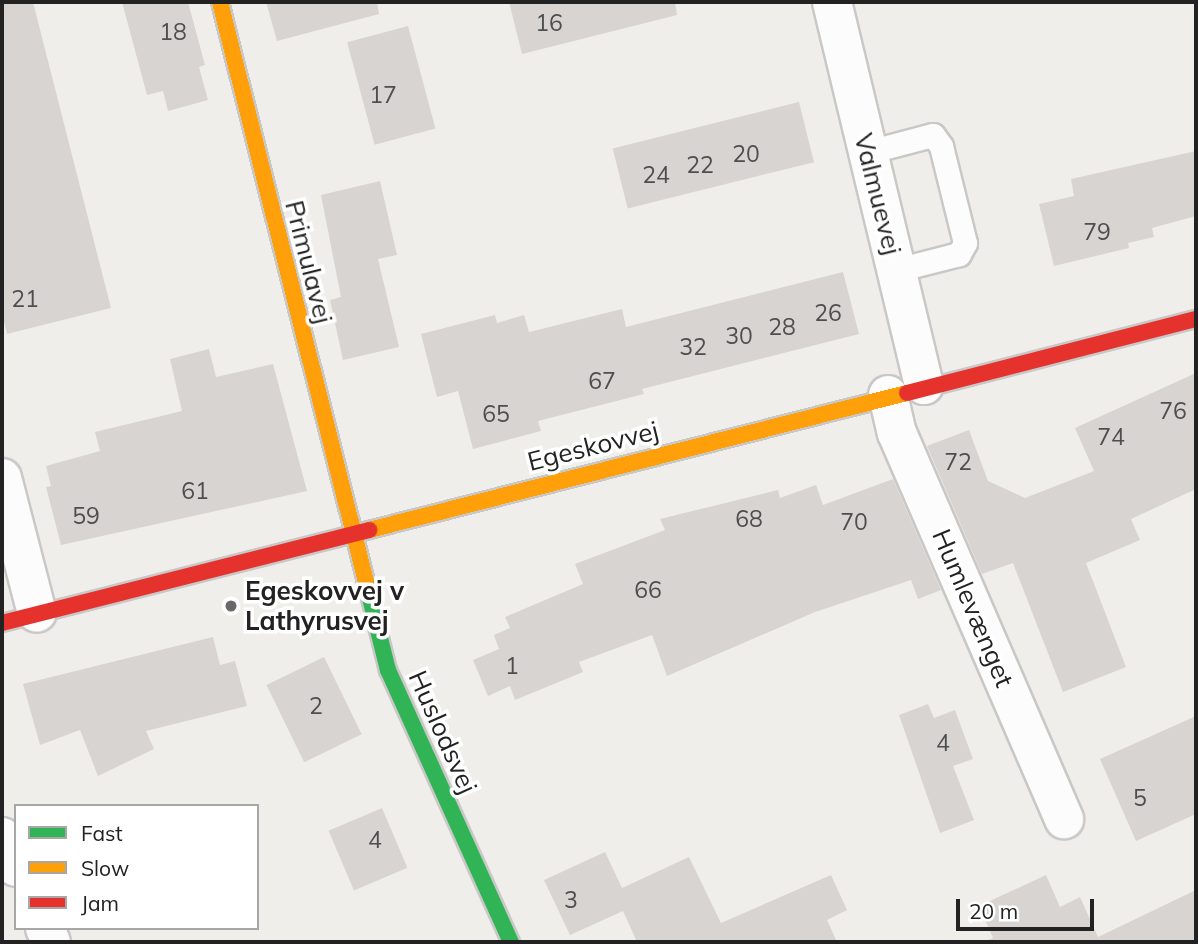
<!DOCTYPE html>
<html>
<head>
<meta charset="utf-8">
<style>
	body { margin:0 }
	#map { position:relative; width:1198px; height:944px; overflow:hidden; background:#f0eeeb; font-family:Mulish,sans-serif }
	div>[style] { position:absolute }
	.building>* { inset:0; background:#d7d4d2; transform-origin:0 0 }
	.roads { filter:drop-shadow(2px 0 #c9c8c7) drop-shadow(-2px 0 #c9c8c7) drop-shadow(0 2px #c9c8c7) drop-shadow(0 -2px #c9c8c7) }
	.lane>* { height:23px; margin:-11.5px; padding:0 11.5px; transform-origin:11.5px; border-radius:11.5px; background:#fdfcfc }
	.street>* { height:38px; margin:-19px; padding:0 19px; transform-origin:19px; border-radius:19px; background:#fdfcfc }
	.fast>* { height:16px; margin:-8px; padding:0 8px; transform-origin:8px; border-radius:8px; background:#30b455 }
	.slow>* { height:16px; margin:-8px; padding:0 8px; transform-origin:8px; border-radius:8px; background:#ff9f0a }
	.jam>* { height:16px; margin:-8px; padding:0 8px; transform-origin:8px; border-radius:8px; background:#e5322d }
	.dots>* { width:19px; height:19px; translate:-50% -50%; box-sizing:border-box; border:4px solid #fff; border-radius:50% }
	span { translate:-50% -50%; white-space:nowrap; text-align:center; line-height:1.15; -webkit-text-stroke:7px #fff; paint-order:stroke }
	.number-label { font-size:23px; color:#4f4e4e }
	.number-label span { -webkit-text-stroke-width:0 }
	.street-label { font-size:26px; color:#222 }
	.poi-label { font-size:26px; color:#222; font-weight:700 }
	.left { translate:0 -50%; text-align:left }
	.frame { position:absolute; inset:0; border:4px solid #222; pointer-events:none }
	.legend { position:absolute; left:14px; top:804px; width:245px; height:126px; box-sizing:border-box; background:#fff; border:2px solid #a7a7a7; margin:0; padding:9px 12px; list-style:none; font-size:21px; color:#222 }
	.legend li { display:flex; align-items:center; gap:14px; height:35px }
	.legend b { width:35px; border:2px solid #a7a7a7 }
	.scale { position:absolute; left:956px; top:899px; width:138px; height:32px; box-sizing:border-box; border:4px solid #222; border-top:0; padding-left:9px; font-size:21px; line-height:24px; white-space:nowrap; color:#222; -webkit-text-stroke:5px #fff; paint-order:stroke }
</style>
</head>
<body>
<div id="map">
	<div class="building">
		<div style="clip-path:polygon(2px 2px,33px 2px,111px 308px,7px 334px,2px 314px)"></div>
		<div style="clip-path:polygon(122px 2px,188px 2px,205px 65px,199px 67px,208px 100px,168px 111px,163px 91px,147px 95px)"></div>
		<div style="clip-path:polygon(266px 2px,377px 2px,379px 14px,277px 41px)"></div>
		<div style="clip-path:polygon(509px 2px,675px 2px,677px 15px,522px 54px)"></div>
		<div style="left:408px;top:26px;width:106px;height:63px;rotate:75deg"></div>
		<div style="left:799px;top:102px;width:62px;height:192px;rotate:76deg"></div>
		<div style="clip-path:polygon(1196px 151px,1196px 216px,1152px 228px,1154px 237px,1128px 243px,1129px 248px,1054px 266px,1039px 204px,1074px 196px,1071px 179px)"></div>
		<div style="clip-path:polygon(380px 181px,397px 255px,378px 259px,399px 347px,343px 360px,330px 300px,341px 297px,321px 195px)"></div>
		<div style="clip-path:polygon(843px 272px,859px 334px,642px 389px,644px 394px,538px 421px,541px 431px,473px 449px,458px 391px,437px 397px,421px 334px,495px 315px,497px 323px,524px 315px,529px 332px,622px 309px,626px 327px)"></div>
		<div style="clip-path:polygon(209px 349px,216px 377px,273px 364px,307px 491px,61px 545px,46px 487px,51px 486px,46px 466px,100px 451px,95px 432px,182px 411px,170px 359px)"></div>
		<div style="clip-path:polygon(1196px 373px,1196px 489px,1131px 519px,1140px 540px,1086px 563px,1126px 667px,1063px 692px,1013px 563px,982px 574px,927px 446px,969px 430px,988px 481px,1025px 498px,1094px 471px,1075px 428px)"></div>
		<div style="clip-path:polygon(893px 479px,941px 590px,918px 599px,911px 580px,815px 612px,667px 676px,652px 635px,579px 662px,583px 672px,515px 700px,510px 686px,488px 696px,473px 660px,499px 649px,494px 635px,510px 628px,505px 617px,583px 584px,575px 564px,665px 530px,660px 519px,778px 490px,780px 498px,816px 485px,823px 505px)"></div>
		<div style="clip-path:polygon(213px 637px,220px 665px,235px 661px,247px 706px,146px 731px,154px 749px,98px 776px,80px 730px,40px 745px,23px 684px)"></div>
		<div style="left:324px;top:657px;width:86px;height:64px;rotate:64deg"></div>
		<div style="clip-path:polygon(928px 704px,934px 718px,955px 710px,973px 759px,953px 766px,974px 820px,940px 833px,899px 715px)"></div>
		<div style="clip-path:polygon(1196px 716px,1196px 814px,1136px 841px,1100px 759px)"></div>
		<div style="left:382px;top:808px;width:65px;height:58px;rotate:67deg"></div>
		<div style="clip-path:polygon(605px 852px,622px 888px,689px 857px,721px 923px,831px 875px,847px 910px,827px 920px,837px 942px,637px 942px,623px 911px,570px 935px,544px 880px)"></div>
		<div style="clip-path:polygon(1046px 875px,1060px 907px,1080px 897px,1098px 937px,1196px 890px,1196px 942px,984px 942px,993px 938px,979px 906px)"></div>
	</div>
	<div class="roads">
		<div class="lane">
			<div style="left:868px;top:152px;width:67px;rotate:-14.7deg"></div>
			<div style="left:933px;top:135px;width:14px;rotate:54deg"></div>
			<div style="left:941px;top:146px;width:100px;rotate:76.1deg"></div>
			<div style="left:965px;top:243px;width:13px;rotate:119deg"></div>
			<div style="left:959px;top:254px;width:65px;rotate:165.7deg"></div>
		</div>
		<div class="street">
			<div style="left:832px;top:2px;width:394px;rotate:76.5deg"></div>
			<div style="left:888px;top:395px;width:39px;rotate:77deg"></div>
			<div style="left:897px;top:433px;width:421px;rotate:66.6deg"></div>
			<div style="left:2px;top:478px;width:139px;rotate:75.5deg"></div>
			<div style="left:2px;top:837px;width:33px;rotate:65deg"></div>
			<div style="left:45px;top:928px;width:15px;rotate:67deg"></div>
		</div>
		<div class="fast">
			<div style="left:366px;top:582px;width:91px;rotate:76deg"></div>
			<div style="left:388px;top:670px;width:299px;rotate:65.7deg"></div>
		</div>
		<div class="slow">
			<div style="left:220px;top:2px;width:598px;rotate:75.87deg"></div>
			<div style="left:369px;top:530px;width:555px;rotate:-14.29deg"></div>
		</div>
		<div class="jam">
			<div style="left:907px;top:393px;width:298px;rotate:-14.4deg"></div>
			<div style="left:2px;top:623px;width:379px;rotate:-14.2deg"></div>
		</div>
	</div>
	<div class="dots">
		<div style="left:231px;top:606px;background:#6a6968"></div>
	</div>
	<div class="number-label">
		<span style="left:549px;top:23px">16</span>
		<span style="left:173px;top:32px">18</span>
		<span style="left:383px;top:95px">17</span>
		<span style="left:746px;top:154px">20</span>
		<span style="left:700px;top:165px">22</span>
		<span style="left:656px;top:175px">24</span>
		<span style="left:1097px;top:232px">79</span>
		<span style="left:25px;top:299px">21</span>
		<span style="left:828px;top:313px">26</span>
		<span style="left:782px;top:327px">28</span>
		<span style="left:739px;top:336px">30</span>
		<span style="left:693px;top:347px">32</span>
		<span style="left:602px;top:381px">67</span>
		<span style="left:1173px;top:411px">76</span>
		<span style="left:496px;top:414px">65</span>
		<span style="left:1111px;top:437px">74</span>
		<span style="left:958px;top:462px">72</span>
		<span style="left:195px;top:491px">61</span>
		<span style="left:86px;top:516px">59</span>
		<span style="left:749px;top:519px">68</span>
		<span style="left:854px;top:522px">70</span>
		<span style="left:648px;top:590px">66</span>
		<span style="left:512px;top:666px">1</span>
		<span style="left:316px;top:706px">2</span>
		<span style="left:943px;top:743px">4</span>
		<span style="left:1140px;top:798px">5</span>
		<span style="left:375px;top:840px">4</span>
		<span style="left:571px;top:900px">3</span>
	</div>
	<div class="street-label">
		<span style="left:878px;top:194px;rotate:76deg">Valmuevej</span>
		<span style="left:309px;top:262px;rotate:76deg">Primulavej</span>
		<span style="left:593px;top:446px;rotate:-14deg">Egeskovvej</span>
		<span style="left:973px;top:608px;rotate:67deg">Humlevænget</span>
		<span style="left:443px;top:732px;rotate:66deg">Huslodsvej</span>
	</div>
	<div class="poi-label">
		<span class="left" style="left:245px;top:606px">Egeskovvej v<br>Lathyrusvej</span>
	</div>
	<div class="frame"></div>
	<ul class="legend">
	<li><b style="height:9px;background:#30b455"></b>Fast</li>
	<li><b style="height:9px;background:#ff9f0a"></b>Slow</li>
	<li><b style="height:9px;background:#e5322d"></b>Jam</li>
	</ul>
	<div class="scale">20 m</div>
</div>
</body>
</html>
